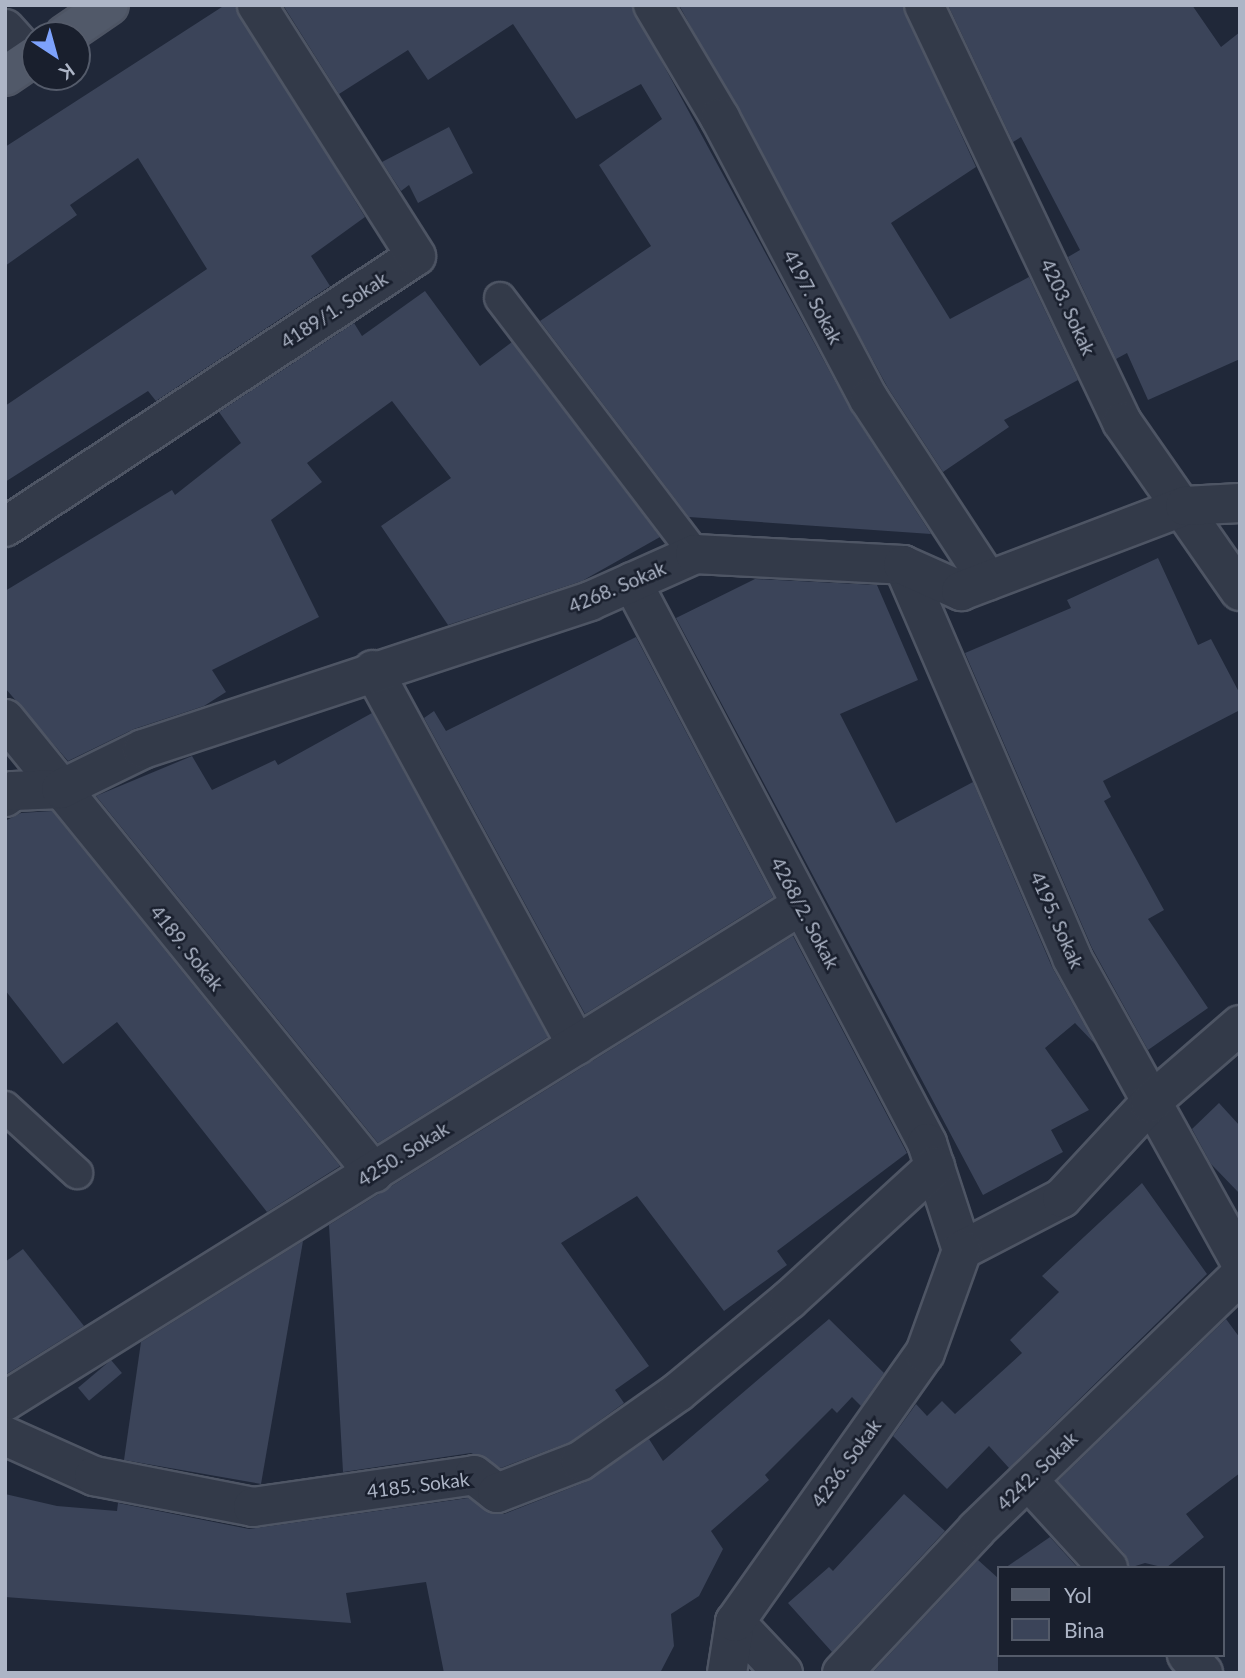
<!DOCTYPE html>
<html>
<head>
<meta charset="utf-8">
<style>
	body { margin:0 }
	#map { position:relative; width:1245px; height:1678px; overflow:hidden; background:#202839; font-family:Lato,sans-serif }
	div>[style] { position:absolute }
	.building>* { inset:0; background:#3b4459; transform-origin:0 0 }
	.roads { filter:drop-shadow(2px 0 #4e5564) drop-shadow(-2px 0 #4e5564) drop-shadow(0 2px #4e5564) drop-shadow(0 -2px #4e5564) }
	.lane>* { height:30px; margin:-15px; padding:0 15px; transform-origin:15px; border-radius:15px; background:#333a49 }
	.street>* { height:38px; margin:-19px; padding:0 19px; transform-origin:19px; border-radius:19px; background:#333a49 }
	.primary>* { height:38px; margin:-19px; padding:0 19px; transform-origin:19px; border-radius:19px; background:#515969 }
	span { translate:-50% -50%; white-space:nowrap; text-align:center; line-height:1.15; -webkit-text-stroke:5px #191f2d; paint-order:stroke }
	.street-label { font-size:19px; color:#adb5c6 }
	.frame { position:absolute; inset:0; border:7px solid #adb5c6; pointer-events:none }
	.legend { position:absolute; left:997px; top:1566px; width:228px; height:91px; box-sizing:border-box; background:#191f2d; border:2px solid #545b6a; margin:0; padding:9px 12px; list-style:none; font-size:21px; color:#adb5c6 }
	.legend li { display:flex; align-items:center; gap:14px; height:35px }
	.legend b { width:35px; border:2px solid #545b6a }
	.north { position:absolute; left:21px; top:21px; width:70px; height:70px; box-sizing:border-box; background:#191f2d; border:2px solid #545b6a; border-radius:50%; rotate:144deg; font-size:19px; font-weight:700; line-height:28px; text-align:center; color:#adb5c6 }
	.north::after { content:''; display:block; margin:auto; width:24px; height:32px; background:#7da2fc; clip-path:polygon(50% 0,100% 100%,50% 72%,0 100%) }
</style>
</head>
<body>
<div id="map">
	<div class="building">
		<div style="clip-path:polygon(225px 5px,235px 5px,365px 217px,311px 256px,330px 286px,156px 401px,148px 391px,5px 482px,5px 406px,207px 269px,138px 158px,70px 205px,77px 215px,5px 266px,5px 147px)"></div>
		<div style="clip-path:polygon(283px 5px,631px 5px,850px 409px,931px 534px,689px 517px,540px 321px,651px 246px,599px 165px,662px 119px,641px 84px,576px 119px,513px 24px,428px 80px,408px 50px,339px 94px)"></div>
		<div style="clip-path:polygon(679px 5px,902px 5px,976px 167px,891px 223px,950px 319px,1029px 277px,1078px 380px,1004px 420px,1009px 427px,943px 472px,888px 388px)"></div>
		<div style="clip-path:polygon(948px 5px,1192px 5px,1221px 47px,1240px 32px,1240px 359px,1148px 400px,1127px 353px,1116px 359px,1068px 257px,1080px 250px,1021px 137px,1013px 142px)"></div>
		<div style="clip-path:polygon(449px 127px,473px 173px,418px 203px,409px 185px,401px 191px,382px 162px)"></div>
		<div style="clip-path:polygon(425px 291px,480px 366px,512px 342px,660px 537px,582px 581px,448px 625px,381px 526px,451px 478px,392px 401px,307px 463px,322px 482px,271px 520px,319px 617px,212px 670px,226px 692px,204px 706px,134px 729px,68px 761px,5px 688px,5px 591px,172px 490px,175px 495px,241px 443px,219px 412px,354px 323px,362px 336px)"></div>
		<div style="clip-path:polygon(1158px 558px,1198px 645px,1211px 639px,1240px 694px,1240px 710px,1103px 781px,1111px 797px,1104px 801px,1164px 910px,1148px 919px,1208px 1008px,1148px 1050px,1092px 948px,965px 653px,1071px 608px,1067px 600px)"></div>
		<div style="clip-path:polygon(755px 579px,877px 585px,918px 680px,840px 714px,896px 823px,973px 782px,1052px 967px,1095px 1044px,1075px 1023px,1045px 1048px,1089px 1110px,1051px 1130px,1063px 1152px,983px 1195px,676px 618px)"></div>
		<div style="clip-path:polygon(636px 637px,773px 897px,585px 1014px,424px 718px,434px 711px,446px 731px)"></div>
		<div style="clip-path:polygon(372px 713px,548px 1037px,378px 1143px,96px 796px,192px 756px,212px 790px,275px 760px,278px 765px)"></div>
		<div style="clip-path:polygon(52px 811px,340px 1166px,267px 1212px,117px 1022px,63px 1064px,5px 990px,5px 821px,21px 813px)"></div>
		<div style="clip-path:polygon(793px 936px,907px 1153px,777px 1251px,787px 1265px,724px 1311px,637px 1196px,561px 1243px,649px 1366px,615px 1390px,624px 1403px,570px 1442px,501px 1468px,471px 1453px,343px 1472px,329px 1225px)"></div>
		<div style="clip-path:polygon(1219px 1103px,1240px 1126px,1240px 1194px,1211px 1164px,1192px 1129px)"></div>
		<div style="clip-path:polygon(1142px 1183px,1207px 1274px,1009px 1468px,989px 1446px,947px 1489px,893px 1436px,916px 1404px,927px 1416px,942px 1401px,955px 1414px,1022px 1353px,1010px 1340px,1059px 1292px,1042px 1276px)"></div>
		<div style="clip-path:polygon(303px 1241px,261px 1484px,124px 1460px,141px 1342px)"></div>
		<div style="clip-path:polygon(23px 1249px,84px 1326px,5px 1375px,5px 1262px)"></div>
		<div style="clip-path:polygon(829px 1319px,884px 1373px,861px 1406px,852px 1397px,837px 1413px,832px 1408px,765px 1475px,769px 1480px,711px 1531px,723px 1549px,699px 1596px,671px 1614px,674px 1646px,660px 1673px,444px 1673px,426px 1582px,346px 1593px,351px 1623px,5px 1597px,5px 1494px,57px 1506px,117px 1511px,118px 1503px,249px 1529px,468px 1498px,493px 1514px,504px 1514px,588px 1481px,649px 1439px,663px 1461px)"></div>
		<div style="clip-path:polygon(1226px 1319px,1240px 1338px,1240px 1473px,1186px 1514px,1204px 1537px,1166px 1568px,1145px 1563px,1129px 1568px,1124px 1553px,1058px 1481px)"></div>
		<div style="left:111px;top:1360px;width:17px;height:43px;rotate:50deg"></div>
		<div style="clip-path:polygon(904px 1494px,945px 1531px,832px 1652px,788px 1603px,829px 1567px,833px 1571px)"></div>
		<div style="clip-path:polygon(1050px 1537px,1078px 1568px,1005px 1568px)"></div>
		<div style="clip-path:polygon(978px 1560px,998px 1578px,998px 1673px,872px 1673px)"></div>
	</div>
	<div class="roads">
		<div class="lane">
			<div style="left:500px;top:298px;width:322px;rotate:52.7deg"></div>
			<div style="left:5px;top:1107px;width:98px;rotate:42.5deg"></div>
		</div>
		<div class="street">
			<div style="left:653px;top:5px;width:131px;rotate:59.3deg"></div>
			<div style="left:720px;top:118px;width:318px;rotate:62.1deg"></div>
			<div style="left:869px;top:399px;width:217px;rotate:56.8deg"></div>
			<div style="left:924px;top:5px;width:462px;rotate:64.6deg"></div>
			<div style="left:1122px;top:422px;width:206px;rotate:55.1deg"></div>
			<div style="left:5px;top:29px;width:39px;rotate:48deg"></div>
			<div style="left:5px;top:527px;width:492px;rotate:-33.4deg"></div>
			<div style="left:416px;top:256px;width:297px;rotate:-122.4deg"></div>
			<div style="left:903px;top:565px;width:428px;rotate:66.7deg"></div>
			<div style="left:1072px;top:958px;width:346px;rotate:61deg"></div>
			<div style="left:632px;top:582px;width:634px;rotate:62.26deg"></div>
			<div style="left:927px;top:1143px;width:113px;rotate:71.9deg"></div>
			<div style="left:373px;top:670px;width:427px;rotate:61.5deg"></div>
			<div style="left:5px;top:719px;width:585px;rotate:50.9deg"></div>
			<div style="left:5px;top:797px;width:10px;rotate:-37deg"></div>
			<div style="left:13px;top:791px;width:48px;rotate:-2.4deg"></div>
			<div style="left:61px;top:789px;width:91px;rotate:-26deg"></div>
			<div style="left:143px;top:749px;width:471px;rotate:-18.3deg"></div>
			<div style="left:590px;top:601px;width:115px;rotate:-24.1deg"></div>
			<div style="left:695px;top:554px;width:208px;rotate:3deg"></div>
			<div style="left:903px;top:565px;width:64px;rotate:24.1deg"></div>
			<div style="left:961px;top:591px;width:240px;rotate:-20.8deg"></div>
			<div style="left:1185px;top:506px;width:55px;rotate:-3.1deg"></div>
			<div style="left:962px;top:1250px;width:113px;rotate:-27.5deg"></div>
			<div style="left:1062px;top:1198px;width:129px;rotate:-47.2deg"></div>
			<div style="left:1150px;top:1103px;width:119px;rotate:-40.9deg"></div>
			<div style="left:5px;top:1401px;width:937px;rotate:-31.91deg"></div>
			<div style="left:5px;top:1436px;width:98px;rotate:24.2deg"></div>
			<div style="left:94px;top:1476px;width:162px;rotate:11deg"></div>
			<div style="left:253px;top:1507px;width:223px;rotate:-8.2deg"></div>
			<div style="left:474px;top:1475px;width:29px;rotate:38deg"></div>
			<div style="left:497px;top:1493px;width:89px;rotate:-21.1deg"></div>
			<div style="left:580px;top:1461px;width:120px;rotate:-35.1deg"></div>
			<div style="left:678px;top:1392px;width:144px;rotate:-39.7deg"></div>
			<div style="left:789px;top:1300px;width:198px;rotate:-42.5deg"></div>
			<div style="left:1028px;top:1480px;width:119px;rotate:47.7deg"></div>
			<div style="left:735px;top:1622px;width:70px;rotate:46.7deg"></div>
			<div style="left:1187px;top:1655px;width:24px;rotate:48deg"></div>
			<div style="left:727px;top:1673px;width:52px;rotate:-81.1deg"></div>
			<div style="left:735px;top:1622px;width:329px;rotate:-54.8deg"></div>
			<div style="left:925px;top:1353px;width:109px;rotate:-70.2deg"></div>
			<div style="left:842px;top:1673px;width:197px;rotate:-46.8deg"></div>
			<div style="left:977px;top:1529px;width:366px;rotate:-44deg"></div>
		</div>
		<div class="primary">
			<div style="left:65px;top:35px;width:53px;rotate:-34.3deg"></div>
			<div style="left:5px;top:76px;width:36px;rotate:-34deg"></div>
		</div>
	</div>
	<div class="street-label">
		<span style="left:813px;top:297px;rotate:62deg">4197. Sokak</span>
		<span style="left:1068px;top:307px;rotate:65deg">4203. Sokak</span>
		<span style="left:334px;top:310px;rotate:-33deg">4189/1. Sokak</span>
		<span style="left:617px;top:587px;rotate:-23deg">4268. Sokak</span>
		<span style="left:805px;top:913px;rotate:62deg">4268/2. Sokak</span>
		<span style="left:1057px;top:920px;rotate:66deg">4195. Sokak</span>
		<span style="left:187px;top:948px;rotate:51deg">4189. Sokak</span>
		<span style="left:403px;top:1154px;rotate:-32deg">4250. Sokak</span>
		<span style="left:846px;top:1463px;rotate:-54deg">4236. Sokak</span>
		<span style="left:1037px;top:1471px;rotate:-44deg">4242. Sokak</span>
		<span style="left:418px;top:1485px;rotate:-7deg">4185. Sokak</span>
	</div>
	<div class="frame"></div>
	<ul class="legend">
	<li><b style="height:9px;background:#515969"></b>Yol</li>
	<li><b style="height:19px;background:#3b4459"></b>Bina</li>
	</ul>
	<div class="north">K</div>
</div>
</body>
</html>
